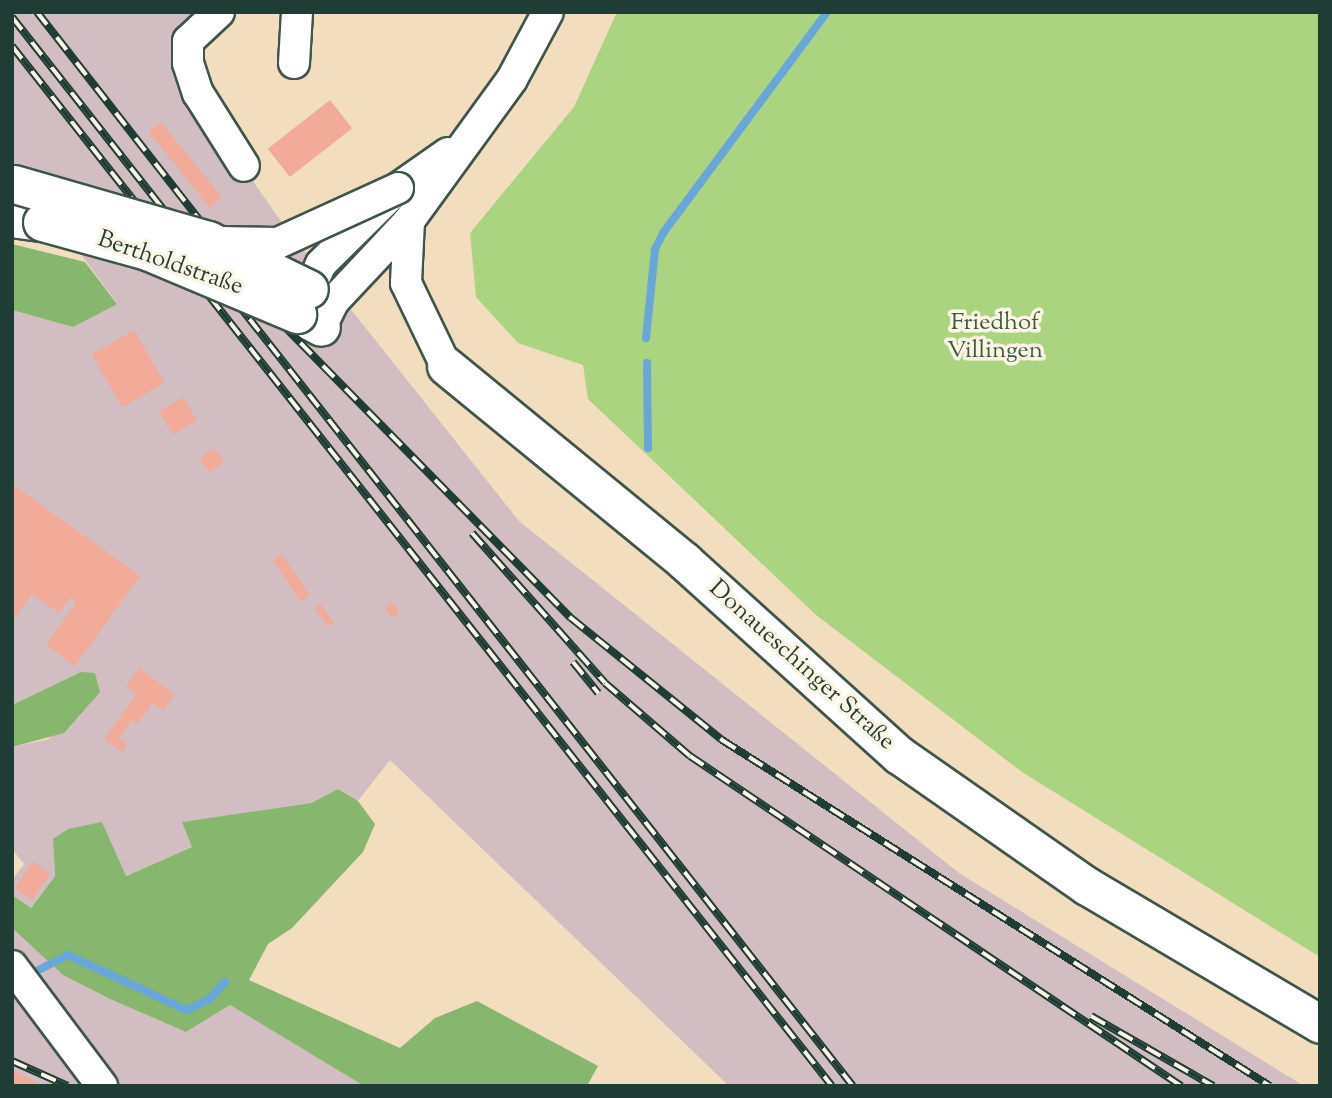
<!DOCTYPE html>
<html>
<head>
<meta charset="utf-8">
<style>
	body { margin:0 }
	#map { position:relative; width:1332px; height:1098px; overflow:hidden; background:#f2ddbf; font-family:"Sorts Mill Goudy",serif }
	div>[style] { position:absolute }
	.industrial>* { inset:0; background:#d2bec2 }
	.green>* { inset:0; background:#aad480 }
	.forest>* { inset:0; background:#87b66e }
	.stream>* { height:8px; margin:-4px; padding:0 4px; transform-origin:4px; border-radius:4px; background:#69a7db }
	.building>* { inset:0; background:#f2aa99; transform-origin:0 0 }
	.roads { filter:drop-shadow(2px 0 #3f5549) drop-shadow(-2px 0 #3f5549) drop-shadow(0 2px #3f5549) drop-shadow(0 -2px #3f5549) }
	.minor>* { height:30px; margin:-15px; padding:0 15px; transform-origin:15px; border-radius:15px; background:#fff }
	.major>* { height:37px; margin:-18.5px; padding:0 18.5px; transform-origin:18.5px; border-radius:18.5px; background:#fff }
	.rail>* { height:8px; margin-top:-4px; transform-origin:0; background:repeating-linear-gradient(90deg,#fcf5e5 0 16px,#1f3d34 0 32px); box-sizing:border-box; border-block:2px solid #1f3d34 }
	.bridges { filter:drop-shadow(2px 0 #3f5549) drop-shadow(-2px 0 #3f5549) drop-shadow(0 2px #3f5549) drop-shadow(0 -2px #3f5549) }
	.minor-bridge>* { height:30px; margin:-15px; padding:0 15px; transform-origin:15px; border-radius:15px; background:#fff }
	.major-bridge>* { height:37px; margin:-18.5px; padding:0 18.5px; transform-origin:18.5px; border-radius:18.5px; background:#fff }
	span { translate:-50% -50%; white-space:nowrap; text-align:center; line-height:1.15; -webkit-text-stroke:7px #fcf5e5; paint-order:stroke }
	.street-label { font-size:24px; color:#1f3d34 }
	.park-label { font-size:24px; color:#3b5b43 }
	.frame { position:absolute; inset:0; border:14px solid #1f3d34; pointer-events:none }
</style>
</head>
<body>
<div id="map">
	<div class="industrial">
		<div style="clip-path:polygon(12px 12px,214px 12px,172px 65px,280px 220px,519px 521px,959px 873px,1304px 1086px,729px 1086px,390px 760px,358px 801px,338px 789px,311px 803px,183px 822px,192px 847px,125px 876px,102px 822px,53px 839px,55px 876px,31px 908px,12px 895px,12px 880px,24px 864px,12px 849px,12px 747px,49px 739px,81px 672px,12px 705px,12px 310px,73px 327px,117px 303px,12px 162px)"></div>
		<div style="clip-path:polygon(12px 928px,63px 975px,110px 999px,186px 1032px,230px 1005px,364px 1086px,12px 1086px)"></div>
	</div>
	<div class="green">
		<div style="clip-path:polygon(617px 12px,1320px 12px,1320px 957px,1022px 772px,816px 615px,588px 399px,583px 365px,518px 343px,476px 297px,470px 233px,574px 107px)"></div>
	</div>
	<div class="forest">
		<div style="clip-path:polygon(12px 244px,85px 262px,117px 304px,73px 327px,12px 310px)"></div>
		<div style="clip-path:polygon(81px 672px,95px 673px,100px 692px,64px 733px,12px 747px,12px 705px)"></div>
		<div style="clip-path:polygon(338px 789px,358px 801px,375px 824px,363px 852px,292px 928px,268px 944px,249px 980px,400px 1048px,435px 1018px,477px 1001px,598px 1066px,587px 1086px,364px 1086px,230px 1005px,186px 1032px,110px 999px,63px 975px,12px 928px,12px 895px,31px 908px,55px 876px,53px 839px,68px 829px,102px 822px,126px 876px,192px 847px,182px 822px,311px 803px)"></div>
	</div>
	<div class="stream">
		<div style="left:646px;top:338px;width:89px;rotate:-84.2deg"></div>
		<div style="left:655px;top:249px;width:18px;rotate:-63deg"></div>
		<div style="left:663px;top:233px;width:275px;rotate:-53.4deg"></div>
		<div style="left:647px;top:363px;width:85px;rotate:89.3deg"></div>
		<div style="left:27px;top:976px;width:46px;rotate:-27.1deg"></div>
		<div style="left:68px;top:955px;width:130px;rotate:25deg"></div>
		<div style="left:186px;top:1010px;width:26px;rotate:-25deg"></div>
		<div style="left:210px;top:999px;width:23px;rotate:-49deg"></div>
	</div>
	<div class="building">
		<div style="left:330px;top:100px;width:36px;height:79px;rotate:52deg"></div>
		<div style="left:161px;top:122px;width:97px;height:16px;rotate:51deg"></div>
		<div style="left:134px;top:330px;width:61px;height:49px;rotate:60deg"></div>
		<div style="left:183px;top:397px;width:27px;height:28px;rotate:59deg"></div>
		<div style="left:214px;top:448px;width:17px;height:18px;rotate:54deg"></div>
		<div style="clip-path:polygon(12px 484px,140px 576px,75px 666px,46px 645px,76px 603px,70px 598px,59px 613px,32px 594px,12px 621px)"></div>
		<div style="left:282px;top:554px;width:50px;height:11px;rotate:56deg"></div>
		<div style="left:391px;top:602px;width:13px;height:9px;rotate:48deg"></div>
		<div style="left:320px;top:603px;width:24px;height:7px;rotate:55deg"></div>
		<div style="clip-path:polygon(139px 668px,174px 694px,164px 710px,152px 704px,137px 724px,131px 720px,119px 738px,127px 744px,122px 752px,104px 739px,137px 693px,126px 687px)"></div>
		<div style="left:33px;top:862px;width:21px;height:32px;rotate:35deg"></div>
		<div style="clip-path:polygon(12px 1070px,45px 1086px,12px 1086px)"></div>
	</div>
	<div class="roads">
		<div class="minor">
			<div style="left:219px;top:12px;width:42px;rotate:136.9deg"></div>
			<div style="left:188px;top:41px;width:22px;rotate:90deg"></div>
			<div style="left:188px;top:63px;width:32px;rotate:72deg"></div>
			<div style="left:198px;top:93px;width:86px;rotate:57.8deg"></div>
			<div style="left:294px;top:63px;width:51px;rotate:-86.6deg"></div>
			<div style="left:409px;top:221px;width:62px;rotate:92.8deg"></div>
			<div style="left:406px;top:283px;width:92px;rotate:64.3deg"></div>
			<div style="left:301px;top:307px;width:47px;rotate:-65.1deg"></div>
			<div style="left:321px;top:264px;width:108px;rotate:-44.6deg"></div>
			<div style="left:398px;top:188px;width:61px;rotate:-35deg"></div>
			<div style="left:321px;top:327px;width:28px;rotate:-64deg"></div>
			<div style="left:333px;top:302px;width:111px;rotate:-46.8deg"></div>
			<div style="left:409px;top:221px;width:175px;rotate:-54deg"></div>
			<div style="left:512px;top:79px;width:76px;rotate:-61.8deg"></div>
			<div style="left:12px;top:966px;width:150px;rotate:53.1deg"></div>
		</div>
		<div class="major">
			<div style="left:12px;top:218px;width:30px;rotate:8deg"></div>
			<div style="left:297px;top:314px;width:27px;rotate:28deg"></div>
			<div style="left:446px;top:366px;width:308px;rotate:39.3deg"></div>
			<div style="left:684px;top:561px;width:290px;rotate:42.1deg"></div>
			<div style="left:899px;top:755px;width:229px;rotate:34.9deg"></div>
			<div style="left:1087px;top:886px;width:271px;rotate:30.6deg"></div>
		</div>
	</div>
	<div class="rail">
		<div style="left:37px;top:12px;width:391px;rotate:52deg"></div>
		<div style="left:278px;top:320px;width:418px;rotate:45.5deg"></div>
		<div style="left:571px;top:618px;width:194px;rotate:38.9deg"></div>
		<div style="left:722px;top:740px;width:648px;rotate:32.27deg"></div>
		<div style="left:12px;top:17px;width:1360px;rotate:51.81deg"></div>
		<div style="left:12px;top:46px;width:1324px;rotate:51.75deg"></div>
		<div style="left:472px;top:533px;width:200px;rotate:48.4deg"></div>
		<div style="left:605px;top:683px;width:112px;rotate:40.7deg"></div>
		<div style="left:690px;top:756px;width:592px;rotate:33.9deg"></div>
		<div style="left:573px;top:662px;width:40px;rotate:51deg"></div>
		<div style="left:1091px;top:1016px;width:141px;rotate:29.8deg"></div>
		<div style="left:12px;top:1061px;width:61px;rotate:24.1deg"></div>
	</div>
	<div class="bridges">
		<div class="minor-bridge">
			<div style="left:219px;top:242px;width:59px;rotate:1deg"></div>
			<div style="left:278px;top:243px;width:132px;rotate:-24.6deg"></div>
		</div>
		<div class="major-bridge">
			<div style="left:14px;top:184px;width:202px;rotate:16.1deg"></div>
			<div style="left:208px;top:240px;width:112px;rotate:25.9deg"></div>
			<div style="left:42px;top:222px;width:109px;rotate:15.4deg"></div>
			<div style="left:147px;top:251px;width:163px;rotate:22.8deg"></div>
		</div>
	</div>
	<div class="street-label">
		<span style="left:170px;top:264px;rotate:19deg">Bertholdstraße</span>
		<span style="left:801px;top:666px;rotate:42deg">Donaueschinger Straße</span>
	</div>
	<div class="park-label">
		<span style="left:995px;top:338px">Friedhof<br>Villingen</span>
	</div>
	<div class="frame"></div>
</div>
</body>
</html>
